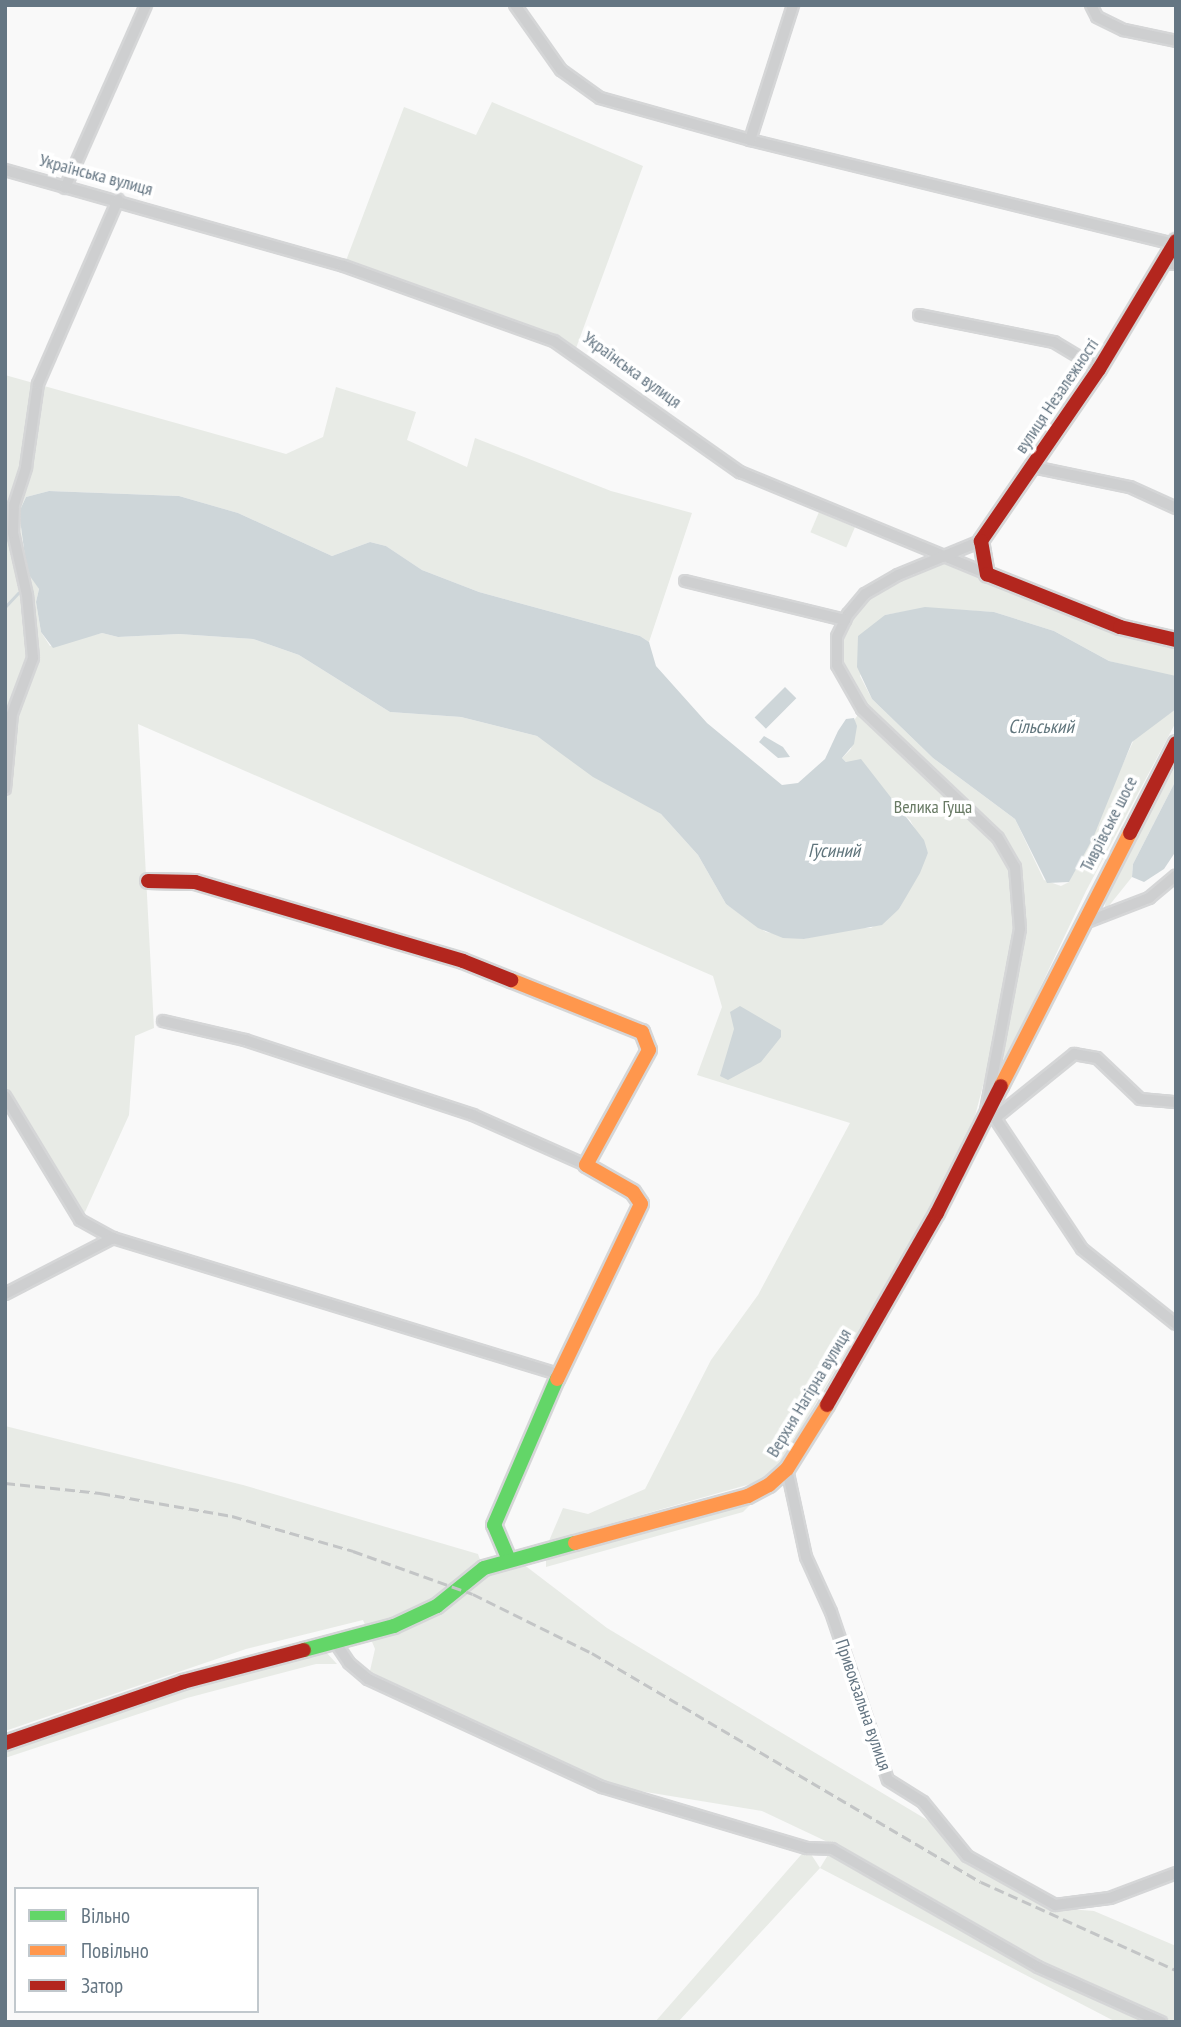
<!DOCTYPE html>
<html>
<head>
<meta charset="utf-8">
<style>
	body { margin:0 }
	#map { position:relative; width:1181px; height:2027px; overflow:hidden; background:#f9f9f9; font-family:"PT Sans Narrow",sans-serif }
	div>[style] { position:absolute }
	.green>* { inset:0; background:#e8ebe6; transform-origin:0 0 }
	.water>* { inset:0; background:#ced6d9; transform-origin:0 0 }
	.stream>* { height:2.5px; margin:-1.25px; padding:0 1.25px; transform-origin:1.25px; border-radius:1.25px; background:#ced6d9 }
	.roads { filter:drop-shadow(2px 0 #d5d6d7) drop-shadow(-2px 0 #d5d6d7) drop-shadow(0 2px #d5d6d7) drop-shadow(0 -2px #d5d6d7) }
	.street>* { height:10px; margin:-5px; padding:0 5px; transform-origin:5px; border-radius:5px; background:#cecfd0 }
	.fast>* { height:14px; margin:-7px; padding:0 7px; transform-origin:7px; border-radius:7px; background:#63d668 }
	.slow>* { height:14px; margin:-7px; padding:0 7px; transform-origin:7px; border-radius:7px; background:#ff974d }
	.jam>* { height:14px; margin:-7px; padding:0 7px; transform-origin:7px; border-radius:7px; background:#b3261e }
	.rail>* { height:2.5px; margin-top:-1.25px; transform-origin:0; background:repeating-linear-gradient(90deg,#c3c5c6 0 10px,transparent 0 15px) }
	span { translate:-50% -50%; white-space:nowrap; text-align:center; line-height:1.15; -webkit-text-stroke:7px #fff; paint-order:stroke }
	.street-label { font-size:18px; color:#657683 }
	.park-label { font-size:18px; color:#687a64 }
	.water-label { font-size:19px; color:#60757c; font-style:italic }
	.frame { position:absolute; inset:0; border:7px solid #657683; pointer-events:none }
	.legend { position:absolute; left:14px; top:1887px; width:245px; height:126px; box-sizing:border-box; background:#fff; border:2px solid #c1c8cd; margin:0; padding:9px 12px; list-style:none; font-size:21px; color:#657683 }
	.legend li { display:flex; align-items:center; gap:14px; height:35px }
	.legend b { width:35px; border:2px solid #c1c8cd }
</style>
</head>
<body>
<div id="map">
	<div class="green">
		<div style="clip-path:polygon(492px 102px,643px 166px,575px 351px,344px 266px,404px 107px,476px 135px)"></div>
		<div style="clip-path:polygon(5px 375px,286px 454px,323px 437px,336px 387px,416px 412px,407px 440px,467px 467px,475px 438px,611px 491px,692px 513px,649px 642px,640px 636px,479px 592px,422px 570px,386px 546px,370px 542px,332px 556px,238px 513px,179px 496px,49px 491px,26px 497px,19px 512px,26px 568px,39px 589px,36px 602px,41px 632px,50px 646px,102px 633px,118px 637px,179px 634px,253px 639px,299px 655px,390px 712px,461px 717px,537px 736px,661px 814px,698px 855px,726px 904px,766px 932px,804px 939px,846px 928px,871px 928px,899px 909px,928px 853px,910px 820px,842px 758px,851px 749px,855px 719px,862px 709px,853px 698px,835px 646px,865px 594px,944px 558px,1176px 640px,1176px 676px,1169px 676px,1109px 661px,1054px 631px,994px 612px,925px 608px,885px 615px,860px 676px,872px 699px,933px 758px,1015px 819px,1044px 880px,1061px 886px,1069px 882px,1136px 735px,1176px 709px,1176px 722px,1086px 891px,1002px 1068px,1020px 930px,1012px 934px,1001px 1017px,975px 1116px,938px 1194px,780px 1465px,761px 1481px,549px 1541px,563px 1508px,588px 1514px,645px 1489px,711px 1360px,758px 1295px,850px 1123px,697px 1075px,722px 1007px,713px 976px,138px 724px,154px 1028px,135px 1036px,129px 1115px,85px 1212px,72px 1207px,5px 1096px)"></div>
		<div style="left:819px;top:512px;width:39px;height:22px;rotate:23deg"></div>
		<div style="clip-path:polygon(1176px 765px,1176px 780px,1133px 864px,1132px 877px,1104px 912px,1107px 892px)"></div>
		<div style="clip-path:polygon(5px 1426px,243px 1485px,478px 1554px,485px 1574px,523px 1564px,607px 1628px,949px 1833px,970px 1864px,1056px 1908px,1094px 1911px,1176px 1946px,1176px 2022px,1116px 2022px,820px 1868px,678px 2022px,655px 2022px,807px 1848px,820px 1868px,834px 1845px,762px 1811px,603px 1785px,369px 1675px,375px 1649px,363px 1620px,246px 1649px,5px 1731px)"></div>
		<div style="clip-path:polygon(732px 1500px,751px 1504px,743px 1512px,546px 1567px,546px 1551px)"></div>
		<div style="clip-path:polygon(325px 1651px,337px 1664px,316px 1664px,187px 1698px,5px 1758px,5px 1750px,185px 1689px)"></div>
	</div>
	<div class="water">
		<div style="clip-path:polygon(49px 491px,179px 496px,238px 513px,332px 556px,370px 542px,386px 546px,422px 570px,479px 592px,640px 636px,649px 642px,656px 666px,707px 723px,782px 785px,798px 783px,825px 759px,838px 731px,846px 719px,854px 718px,857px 726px,854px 744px,842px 758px,846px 762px,861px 759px,924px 840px,928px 853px,920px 873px,899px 909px,882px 925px,804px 939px,783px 938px,758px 928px,726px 904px,698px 855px,661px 814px,593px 777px,537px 736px,461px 717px,390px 712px,299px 655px,253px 639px,179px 634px,118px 637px,102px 633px,53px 648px,41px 632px,36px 602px,39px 589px,27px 572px,19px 512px,26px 497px)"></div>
		<div style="clip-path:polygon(925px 607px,994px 612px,1054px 631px,1109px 661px,1176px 676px,1176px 709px,1132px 742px,1093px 838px,1069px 882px,1047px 883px,1015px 819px,933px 758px,872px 699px,857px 667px,858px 636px,885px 615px)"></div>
		<div style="left:785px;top:687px;width:16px;height:43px;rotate:45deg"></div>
		<div style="clip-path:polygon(764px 736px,783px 747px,790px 757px,778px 758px,759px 742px)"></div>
		<div style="clip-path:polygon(1176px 780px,1176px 851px,1164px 869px,1144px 882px,1132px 877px,1133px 864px)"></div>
		<div style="clip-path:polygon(740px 1006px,781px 1030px,781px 1037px,761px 1062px,728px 1080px,720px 1076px,734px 1029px,730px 1012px)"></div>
	</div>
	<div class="stream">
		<div style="left:5px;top:607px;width:19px;rotate:-47deg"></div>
	</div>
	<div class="roads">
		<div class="street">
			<div style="left:515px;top:5px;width:80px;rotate:54.7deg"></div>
			<div style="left:561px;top:70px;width:48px;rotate:35.7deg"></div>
			<div style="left:600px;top:98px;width:156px;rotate:15.6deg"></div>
			<div style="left:750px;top:140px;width:438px;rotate:13.8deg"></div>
			<div style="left:1091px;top:5px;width:13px;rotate:63deg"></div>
			<div style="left:1097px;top:17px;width:30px;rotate:26deg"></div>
			<div style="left:1124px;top:30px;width:53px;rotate:11.9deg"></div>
			<div style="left:750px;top:140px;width:142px;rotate:-72.3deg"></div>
			<div style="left:5px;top:170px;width:352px;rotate:15.8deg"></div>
			<div style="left:344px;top:266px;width:223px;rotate:19.7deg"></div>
			<div style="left:554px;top:341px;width:228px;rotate:35.2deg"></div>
			<div style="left:740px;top:472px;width:267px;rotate:22.4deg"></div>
			<div style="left:65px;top:188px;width:200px;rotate:-66.1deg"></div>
			<div style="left:1165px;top:264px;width:11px"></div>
			<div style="left:919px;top:315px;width:138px;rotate:11.3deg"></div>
			<div style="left:1054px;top:342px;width:52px;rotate:31deg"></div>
			<div style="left:1033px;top:467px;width:99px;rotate:11.7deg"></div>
			<div style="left:1130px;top:487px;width:51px;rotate:24.5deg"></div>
			<div style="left:981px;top:541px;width:90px;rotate:157.7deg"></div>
			<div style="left:898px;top:575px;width:38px;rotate:150deg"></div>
			<div style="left:865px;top:594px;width:26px;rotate:130deg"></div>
			<div style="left:848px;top:614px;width:25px;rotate:116deg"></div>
			<div style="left:837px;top:637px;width:28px;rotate:90deg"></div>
			<div style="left:837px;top:665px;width:51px;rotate:60.4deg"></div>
			<div style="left:862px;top:709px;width:187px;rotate:43.5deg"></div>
			<div style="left:998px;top:838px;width:34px;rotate:60deg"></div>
			<div style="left:1015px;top:867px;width:62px;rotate:85.4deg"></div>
			<div style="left:1020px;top:929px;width:190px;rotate:100.6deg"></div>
			<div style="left:985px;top:1116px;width:10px;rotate:11deg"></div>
			<div style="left:995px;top:1118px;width:157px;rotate:56.4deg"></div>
			<div style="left:1082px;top:1249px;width:120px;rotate:38.6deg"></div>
			<div style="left:685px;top:581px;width:165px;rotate:13.7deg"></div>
			<div style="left:5px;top:789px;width:75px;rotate:-84.7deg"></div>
			<div style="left:12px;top:714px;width:60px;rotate:-69.4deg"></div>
			<div style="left:33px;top:658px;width:63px;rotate:-95.4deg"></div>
			<div style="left:27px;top:595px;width:64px;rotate:-102.7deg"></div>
			<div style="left:13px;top:533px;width:28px;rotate:-88deg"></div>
			<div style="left:14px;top:505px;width:40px;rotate:-72deg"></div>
			<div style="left:26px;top:467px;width:84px;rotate:-81.8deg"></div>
			<div style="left:38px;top:384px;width:201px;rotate:-66.5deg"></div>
			<div style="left:1084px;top:923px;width:70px;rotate:-21deg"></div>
			<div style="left:1149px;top:898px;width:35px;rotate:-40deg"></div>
			<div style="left:163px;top:1021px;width:84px;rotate:13deg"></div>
			<div style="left:245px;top:1040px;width:240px;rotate:18.2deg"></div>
			<div style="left:473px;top:1115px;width:124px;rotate:23.9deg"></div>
			<div style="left:5px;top:1096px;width:145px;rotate:58.8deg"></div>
			<div style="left:80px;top:1220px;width:38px;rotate:29deg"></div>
			<div style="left:113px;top:1238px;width:466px;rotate:17deg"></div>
			<div style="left:995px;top:1118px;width:102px;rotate:-39deg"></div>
			<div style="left:1074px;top:1054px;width:23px;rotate:10deg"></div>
			<div style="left:1097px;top:1058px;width:59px;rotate:43.6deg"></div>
			<div style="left:1140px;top:1099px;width:36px;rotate:5deg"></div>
			<div style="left:5px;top:1294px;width:122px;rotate:-27.4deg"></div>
			<div style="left:787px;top:1469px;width:90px;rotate:77.8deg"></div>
			<div style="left:806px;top:1557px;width:60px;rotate:65.6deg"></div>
			<div style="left:831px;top:1612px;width:177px;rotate:71.3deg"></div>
			<div style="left:888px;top:1780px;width:41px;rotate:32.2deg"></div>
			<div style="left:923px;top:1802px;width:70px;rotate:50.8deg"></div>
			<div style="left:967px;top:1856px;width:101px;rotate:29.1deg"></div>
			<div style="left:1055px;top:1905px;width:55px;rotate:-7.3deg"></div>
			<div style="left:1110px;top:1898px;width:71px;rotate:-20.7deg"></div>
			<div style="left:335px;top:1642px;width:25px;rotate:56deg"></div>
			<div style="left:349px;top:1663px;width:25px;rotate:40deg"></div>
			<div style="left:368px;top:1679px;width:258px;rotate:24.8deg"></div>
			<div style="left:602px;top:1787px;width:214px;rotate:16.6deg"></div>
			<div style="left:807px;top:1848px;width:25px;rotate:2deg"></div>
			<div style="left:832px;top:1849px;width:237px;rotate:29.8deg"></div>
			<div style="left:1038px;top:1967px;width:135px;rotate:24.1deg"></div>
		</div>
		<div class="fast">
			<div style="left:509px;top:1560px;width:38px;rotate:-113deg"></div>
			<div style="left:494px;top:1525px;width:159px;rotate:-66.7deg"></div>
			<div style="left:304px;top:1650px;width:93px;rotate:-14.9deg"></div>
			<div style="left:394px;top:1626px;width:47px;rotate:-24.9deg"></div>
			<div style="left:437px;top:1606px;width:60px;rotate:-39deg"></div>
			<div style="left:484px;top:1568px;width:94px;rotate:-15.4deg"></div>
		</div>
		<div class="slow">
			<div style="left:511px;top:980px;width:141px;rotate:21.7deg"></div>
			<div style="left:642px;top:1032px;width:19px;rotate:69deg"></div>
			<div style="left:649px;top:1050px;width:131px;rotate:118.7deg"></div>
			<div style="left:586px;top:1165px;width:54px;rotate:29.9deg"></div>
			<div style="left:633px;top:1192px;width:14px;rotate:56deg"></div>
			<div style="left:641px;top:1204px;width:194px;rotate:115.6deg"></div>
			<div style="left:1001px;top:1086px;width:284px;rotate:-63deg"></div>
			<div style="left:575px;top:1543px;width:179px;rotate:-15.2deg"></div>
			<div style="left:748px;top:1496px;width:24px;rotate:-28deg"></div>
			<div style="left:769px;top:1485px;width:24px;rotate:-42deg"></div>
			<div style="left:787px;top:1469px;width:75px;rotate:-58deg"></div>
		</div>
		<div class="jam">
			<div style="left:1176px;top:241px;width:149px;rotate:121deg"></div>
			<div style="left:1099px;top:369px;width:209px;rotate:124.5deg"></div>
			<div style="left:981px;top:541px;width:34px;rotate:80deg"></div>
			<div style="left:987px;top:574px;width:143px;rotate:21.7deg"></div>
			<div style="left:1120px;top:627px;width:57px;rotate:13.1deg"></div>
			<div style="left:1130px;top:833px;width:101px;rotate:-62.9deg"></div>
			<div style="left:148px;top:881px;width:47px;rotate:1.2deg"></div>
			<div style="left:195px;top:882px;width:279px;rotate:16.4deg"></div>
			<div style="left:463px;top:961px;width:52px;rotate:21.6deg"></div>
			<div style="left:827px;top:1405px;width:221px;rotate:-60.2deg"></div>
			<div style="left:937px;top:1213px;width:142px;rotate:-63.3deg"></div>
			<div style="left:5px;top:1743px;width:188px;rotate:-18.9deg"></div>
			<div style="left:183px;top:1682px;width:125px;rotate:-14.8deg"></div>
		</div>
	</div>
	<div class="rail">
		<div style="left:5px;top:1483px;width:96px;rotate:6deg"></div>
		<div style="left:100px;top:1493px;width:134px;rotate:9.9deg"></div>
		<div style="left:232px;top:1516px;width:126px;rotate:16.1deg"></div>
		<div style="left:353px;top:1551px;width:127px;rotate:19.7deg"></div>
		<div style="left:473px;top:1594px;width:133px;rotate:26.4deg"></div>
		<div style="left:592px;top:1653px;width:451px;rotate:30.5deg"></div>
		<div style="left:981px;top:1882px;width:214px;rotate:24.3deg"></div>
	</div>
	<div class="street-label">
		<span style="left:96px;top:175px;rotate:15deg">Українська вулиця</span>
		<span style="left:632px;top:370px;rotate:36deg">Українська вулиця</span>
		<span style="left:1057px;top:396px;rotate:-56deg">вулиця Незалежності</span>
		<span style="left:1109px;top:824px;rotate:-63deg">Тиврівське шосе</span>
		<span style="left:809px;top:1393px;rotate:-59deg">Верхня Нагірна вулиця</span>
		<span style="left:863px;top:1705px;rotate:71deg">Привокзальна вулиця</span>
	</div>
	<div class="park-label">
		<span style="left:933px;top:807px">Велика Гуща</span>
	</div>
	<div class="water-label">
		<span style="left:1041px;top:727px">Сільський</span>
		<span style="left:834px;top:851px">Гусиний</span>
	</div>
	<div class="frame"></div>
	<ul class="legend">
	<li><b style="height:9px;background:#63d668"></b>Вільно</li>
	<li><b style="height:9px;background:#ff974d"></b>Повільно</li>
	<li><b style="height:9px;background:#b3261e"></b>Затор</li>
	</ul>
</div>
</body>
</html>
